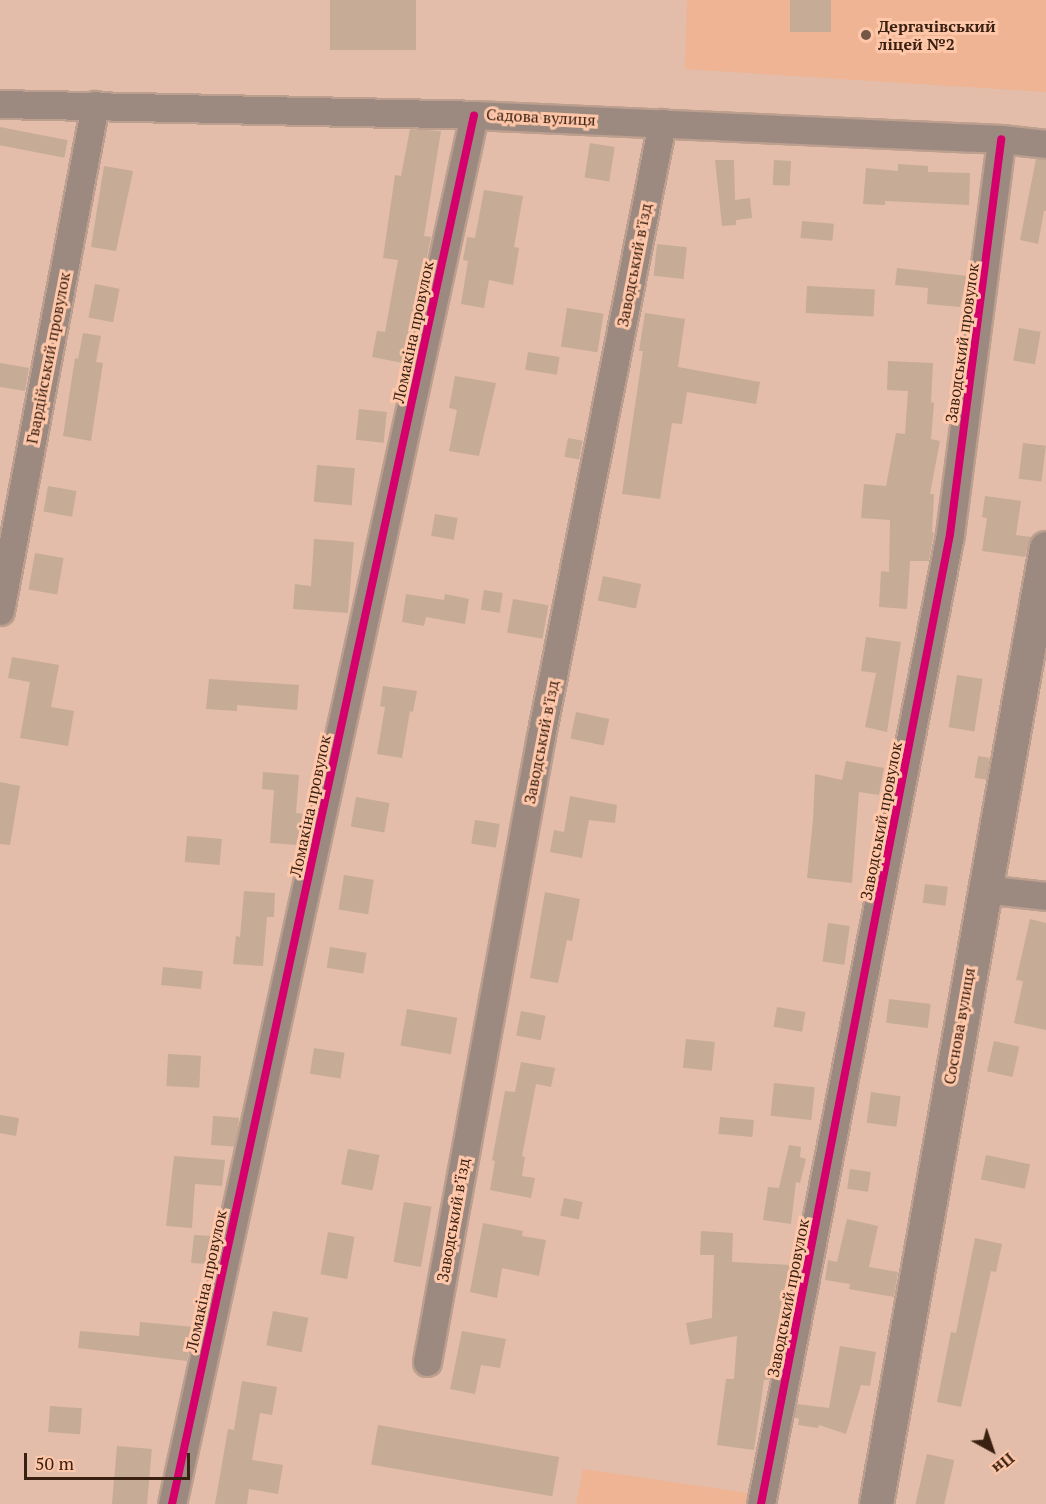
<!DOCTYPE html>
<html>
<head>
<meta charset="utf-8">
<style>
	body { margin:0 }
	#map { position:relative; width:1046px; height:1504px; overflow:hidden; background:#e3bda9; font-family:"PT Serif",serif }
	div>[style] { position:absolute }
	.built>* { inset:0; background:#eeb494 }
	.building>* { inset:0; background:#c6ab97; transform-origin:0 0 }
	.roads { filter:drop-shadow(2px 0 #bd9f8f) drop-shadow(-2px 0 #bd9f8f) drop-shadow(0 2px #bd9f8f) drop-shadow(0 -2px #bd9f8f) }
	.minor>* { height:27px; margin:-13.5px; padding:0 13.5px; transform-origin:13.5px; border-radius:13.5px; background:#9c8a80 }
	.tertiary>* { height:33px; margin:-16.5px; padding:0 16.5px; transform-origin:16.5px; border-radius:16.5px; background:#9c8a80 }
	.cycleway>* { height:8px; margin:-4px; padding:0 4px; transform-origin:4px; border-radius:4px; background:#d6006c }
	.dots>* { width:16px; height:16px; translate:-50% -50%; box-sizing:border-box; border:3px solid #ffc7a9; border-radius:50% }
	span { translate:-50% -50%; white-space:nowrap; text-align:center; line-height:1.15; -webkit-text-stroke:6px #ffc7a9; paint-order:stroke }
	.poi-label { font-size:16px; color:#3a2011; font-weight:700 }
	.left { translate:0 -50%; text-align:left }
	.street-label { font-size:16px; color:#3a2011 }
	.north { position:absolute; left:962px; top:1420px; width:60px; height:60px; -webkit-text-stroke:4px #ffc7a9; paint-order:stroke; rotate:140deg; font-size:16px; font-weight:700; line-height:24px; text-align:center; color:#3a2011 }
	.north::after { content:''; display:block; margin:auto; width:21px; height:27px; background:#3a2011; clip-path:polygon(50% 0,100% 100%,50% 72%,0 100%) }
	.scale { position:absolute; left:24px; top:1453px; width:166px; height:27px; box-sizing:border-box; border:3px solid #3a2011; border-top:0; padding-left:8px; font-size:18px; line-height:21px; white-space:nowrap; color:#3a2011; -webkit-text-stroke:4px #ffc7a9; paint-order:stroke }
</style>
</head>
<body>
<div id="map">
	<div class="built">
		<div style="clip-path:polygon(687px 0,1046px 0,1046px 92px,685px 69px)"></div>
		<div style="clip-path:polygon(583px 1469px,748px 1493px,746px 1504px,576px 1504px)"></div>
	</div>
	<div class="building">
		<div style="left:330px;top:0;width:86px;height:50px"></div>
		<div style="left:790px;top:0;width:41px;height:32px"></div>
		<div style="left:0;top:127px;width:69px;height:18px;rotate:11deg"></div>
		<div style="clip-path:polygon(410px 129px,441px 131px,424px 236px,431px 237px,415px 313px,412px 312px,403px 363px,372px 357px,377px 331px,385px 332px,398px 260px,383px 258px,395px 175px,401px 176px)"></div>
		<div style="left:590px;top:143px;width:25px;height:35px;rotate:9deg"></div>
		<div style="clip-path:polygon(1036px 159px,1046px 159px,1046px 211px,1044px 211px,1038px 244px,1020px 240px)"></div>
		<div style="clip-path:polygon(715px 160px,734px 160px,735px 200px,750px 198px,752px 218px,736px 220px,736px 225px,722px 226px)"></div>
		<div style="left:774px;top:160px;width:17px;height:25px;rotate:3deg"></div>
		<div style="clip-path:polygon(898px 164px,928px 166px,928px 172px,970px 173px,969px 205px,885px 201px,885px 205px,863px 204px,866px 168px,898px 171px)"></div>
		<div style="clip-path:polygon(104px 166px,133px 171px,116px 251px,91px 247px)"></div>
		<div style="clip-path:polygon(484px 190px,523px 196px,514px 247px,519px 248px,513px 285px,489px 280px,484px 308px,461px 304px,468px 261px,463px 260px,467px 237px,475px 238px)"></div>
		<div style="left:802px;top:221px;width:32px;height:17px;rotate:5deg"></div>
		<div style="left:657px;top:244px;width:30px;height:32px;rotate:6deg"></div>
		<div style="clip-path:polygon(897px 268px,967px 276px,960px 307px,927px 304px,928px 288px,895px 285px)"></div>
		<div style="left:95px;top:284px;width:25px;height:34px;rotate:11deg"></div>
		<div style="left:807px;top:286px;width:68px;height:27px;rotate:3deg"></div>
		<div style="left:567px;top:308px;width:37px;height:39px;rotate:9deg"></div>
		<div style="clip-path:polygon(645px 313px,685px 319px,678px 367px,760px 382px,756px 404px,687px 392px,682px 424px,672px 423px,660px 499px,622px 494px,643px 351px,639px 351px)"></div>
		<div style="left:1019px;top:328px;width:22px;height:33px;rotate:10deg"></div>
		<div style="clip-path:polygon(83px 333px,101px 336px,96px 362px,103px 363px,91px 441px,63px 436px,75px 358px,78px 359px)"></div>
		<div style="left:528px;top:352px;width:32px;height:18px;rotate:9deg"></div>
		<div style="clip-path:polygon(888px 361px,933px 363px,931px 402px,934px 403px,931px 439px,940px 441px,930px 494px,934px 494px,932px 532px,934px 532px,929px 561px,910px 561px,907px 609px,879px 607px,881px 571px,889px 572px,890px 520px,861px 518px,864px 484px,886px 486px,896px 433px,905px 434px,908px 391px,887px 390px)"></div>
		<div style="clip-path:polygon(0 363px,29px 368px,25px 391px,0 387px)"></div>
		<div style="clip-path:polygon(455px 376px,496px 383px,479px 456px,449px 451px,457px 410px,449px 408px)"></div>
		<div style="left:359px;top:409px;width:28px;height:31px;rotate:6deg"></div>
		<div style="left:568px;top:438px;width:15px;height:19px;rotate:11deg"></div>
		<div style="left:1023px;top:443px;width:23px;height:36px;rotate:7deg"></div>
		<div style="left:317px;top:465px;width:38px;height:37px;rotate:5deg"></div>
		<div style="left:48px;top:486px;width:29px;height:26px;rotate:10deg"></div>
		<div style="clip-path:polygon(985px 496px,1021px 501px,1016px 535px,1031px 537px,1025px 557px,982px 551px,987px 518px,982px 517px)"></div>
		<div style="left:435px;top:514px;width:23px;height:22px;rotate:10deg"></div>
		<div style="clip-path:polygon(314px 539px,354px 542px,348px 613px,293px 609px,295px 584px,311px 586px)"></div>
		<div style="left:35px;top:553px;width:29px;height:37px;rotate:10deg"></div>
		<div style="left:603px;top:576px;width:39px;height:25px;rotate:12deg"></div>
		<div style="left:484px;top:590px;width:19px;height:20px;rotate:9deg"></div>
		<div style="clip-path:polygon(406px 594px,444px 600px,445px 594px,469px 599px,465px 624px,426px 617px,424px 626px,402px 622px)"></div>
		<div style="left:513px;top:599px;width:36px;height:34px;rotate:10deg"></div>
		<div style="clip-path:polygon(866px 637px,901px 642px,887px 732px,865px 727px,876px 673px,861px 671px)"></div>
		<div style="clip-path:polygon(12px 657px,59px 665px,51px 707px,74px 711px,68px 746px,20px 738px,30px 682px,8px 678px)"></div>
		<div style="left:957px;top:675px;width:26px;height:53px;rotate:9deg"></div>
		<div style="clip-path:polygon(209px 679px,299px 685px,297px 710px,237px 705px,237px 711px,206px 709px)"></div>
		<div style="clip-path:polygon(383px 686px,417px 691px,413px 712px,410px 711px,402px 758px,377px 754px,385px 707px,380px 706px)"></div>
		<div style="left:576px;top:712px;width:34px;height:27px;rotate:12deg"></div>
		<div style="left:978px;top:756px;width:12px;height:22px;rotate:9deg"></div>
		<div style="clip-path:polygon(846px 761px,884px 768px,879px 795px,859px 792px,852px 883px,807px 878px,813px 820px,815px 774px,842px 780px)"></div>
		<div style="clip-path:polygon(263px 772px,299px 775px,296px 813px,305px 814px,299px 845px,270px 843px,274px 790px,262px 789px)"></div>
		<div style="clip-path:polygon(0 782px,20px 786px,10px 845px,0 844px)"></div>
		<div style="clip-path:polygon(570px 796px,617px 805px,615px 823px,589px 820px,582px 858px,550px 852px,554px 830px,564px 832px)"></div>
		<div style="left:356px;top:797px;width:34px;height:30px;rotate:10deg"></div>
		<div style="left:475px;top:820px;width:25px;height:24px;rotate:9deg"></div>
		<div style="left:187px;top:836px;width:35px;height:26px;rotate:5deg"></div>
		<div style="left:344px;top:875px;width:30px;height:35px;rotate:9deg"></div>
		<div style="left:925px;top:884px;width:23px;height:19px;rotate:7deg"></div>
		<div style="clip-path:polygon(244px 891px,275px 893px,274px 917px,267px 917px,263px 966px,233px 964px,236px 936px,240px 937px)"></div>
		<div style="clip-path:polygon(545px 892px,580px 899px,572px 941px,567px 940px,558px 983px,530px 978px)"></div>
		<div style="clip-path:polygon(1030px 919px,1046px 923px,1046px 1030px,1014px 1023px,1023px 981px,1016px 980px)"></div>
		<div style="left:828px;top:923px;width:22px;height:39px;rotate:8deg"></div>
		<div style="left:330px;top:947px;width:37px;height:21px;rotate:9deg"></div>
		<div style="left:163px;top:967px;width:40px;height:18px;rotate:6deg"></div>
		<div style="left:889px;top:999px;width:42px;height:24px;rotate:7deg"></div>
		<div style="left:777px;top:1007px;width:29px;height:20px;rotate:10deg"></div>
		<div style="left:407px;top:1009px;width:51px;height:37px;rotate:10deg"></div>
		<div style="left:521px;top:1011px;width:25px;height:25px;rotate:11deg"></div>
		<div style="left:686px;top:1039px;width:29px;height:29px;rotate:6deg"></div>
		<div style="left:994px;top:1041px;width:26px;height:31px;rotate:13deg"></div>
		<div style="left:314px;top:1048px;width:31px;height:26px;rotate:9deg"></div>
		<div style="left:168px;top:1054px;width:33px;height:32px;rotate:3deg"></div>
		<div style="clip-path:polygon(521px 1062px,555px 1068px,551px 1087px,536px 1084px,522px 1156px,525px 1157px,522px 1176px,535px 1178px,531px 1198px,490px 1190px,495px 1161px,492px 1160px,505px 1091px,515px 1092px)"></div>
		<div style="left:774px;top:1083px;width:41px;height:33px;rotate:6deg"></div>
		<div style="left:871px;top:1092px;width:30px;height:31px;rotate:8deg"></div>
		<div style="clip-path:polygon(0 1115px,19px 1118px,16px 1136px,0 1133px)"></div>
		<div style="left:213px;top:1116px;width:26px;height:29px;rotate:4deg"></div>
		<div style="left:720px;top:1117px;width:34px;height:17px;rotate:5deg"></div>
		<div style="clip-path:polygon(789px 1145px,801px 1147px,800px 1157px,806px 1159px,800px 1183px,796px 1182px,791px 1224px,763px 1220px,768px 1187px,779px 1188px)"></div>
		<div style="left:348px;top:1149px;width:32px;height:36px;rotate:11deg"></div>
		<div style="left:986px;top:1155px;width:45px;height:25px;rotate:12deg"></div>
		<div style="clip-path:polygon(174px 1156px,225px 1160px,222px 1186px,195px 1184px,192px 1228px,166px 1226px)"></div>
		<div style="left:850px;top:1169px;width:21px;height:20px;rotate:8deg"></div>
		<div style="left:564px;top:1198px;width:19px;height:18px;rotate:12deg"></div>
		<div style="left:404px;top:1202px;width:28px;height:61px;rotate:10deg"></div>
		<div style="clip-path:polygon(847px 1219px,878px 1226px,869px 1267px,898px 1272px,894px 1297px,849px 1289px,850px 1284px,825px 1280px,828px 1260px,837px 1262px)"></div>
		<div style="clip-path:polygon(483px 1223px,523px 1231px,522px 1236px,546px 1240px,539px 1276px,502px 1268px,497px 1298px,470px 1292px)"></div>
		<div style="clip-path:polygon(701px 1231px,733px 1233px,732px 1262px,791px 1265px,769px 1380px,764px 1380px,754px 1450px,717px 1445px,726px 1379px,734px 1379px,737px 1336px,690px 1345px,686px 1323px,712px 1318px,714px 1255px,700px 1255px)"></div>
		<div style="left:328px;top:1232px;width:27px;height:43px;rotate:10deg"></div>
		<div style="clip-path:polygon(194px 1235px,214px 1236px,208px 1264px,191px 1263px)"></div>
		<div style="clip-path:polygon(975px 1238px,1002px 1244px,996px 1272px,991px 1271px,961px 1407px,937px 1402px,951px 1332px,956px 1333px)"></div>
		<div style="left:273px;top:1311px;width:36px;height:35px;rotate:11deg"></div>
		<div style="clip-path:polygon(140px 1322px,194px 1327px,187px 1361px,78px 1348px,80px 1331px,139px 1336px)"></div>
		<div style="clip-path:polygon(462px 1331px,506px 1339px,500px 1368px,481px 1365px,475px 1394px,450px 1389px)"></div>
		<div style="clip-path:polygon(840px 1346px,876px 1352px,870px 1386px,861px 1385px,846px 1434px,819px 1425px,818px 1428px,798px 1425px,799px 1419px,794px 1417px,797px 1404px,829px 1408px)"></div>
		<div style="clip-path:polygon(242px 1381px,277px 1387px,272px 1415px,260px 1413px,252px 1460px,283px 1465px,278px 1494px,249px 1489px,247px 1504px,215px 1504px,228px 1429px,234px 1430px)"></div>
		<div style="left:50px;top:1406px;width:32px;height:26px;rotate:4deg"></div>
		<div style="left:378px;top:1425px;width:184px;height:40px;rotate:10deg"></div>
		<div style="left:117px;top:1446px;width:35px;height:58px;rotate:5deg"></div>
		<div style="left:927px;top:1454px;width:28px;height:51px;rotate:13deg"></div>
	</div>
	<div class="roads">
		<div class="minor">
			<div style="left:0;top:104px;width:474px;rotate:1.3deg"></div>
			<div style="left:474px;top:115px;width:528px;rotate:2.61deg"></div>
			<div style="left:1001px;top:139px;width:45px;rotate:6.3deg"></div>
			<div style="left:0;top:611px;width:515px;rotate:-79.37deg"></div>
			<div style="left:983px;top:889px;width:63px;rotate:6.3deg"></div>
			<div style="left:427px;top:1362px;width:636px;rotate:-79.68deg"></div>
			<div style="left:541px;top:736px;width:625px;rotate:-78.83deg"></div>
			<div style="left:172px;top:1504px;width:1421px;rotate:-77.73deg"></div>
			<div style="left:761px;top:1504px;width:988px;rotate:-78.97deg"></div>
			<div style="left:950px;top:534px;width:398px;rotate:-82.6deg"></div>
		</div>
		<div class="tertiary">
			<div style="left:876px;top:1504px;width:971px;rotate:-79.92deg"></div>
		</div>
	</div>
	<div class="cycleway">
		<div style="left:172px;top:1504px;width:1421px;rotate:-77.73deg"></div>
		<div style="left:761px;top:1504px;width:988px;rotate:-78.97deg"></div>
		<div style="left:950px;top:534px;width:398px;rotate:-82.6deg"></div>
	</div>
	<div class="dots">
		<div style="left:866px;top:35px;background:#755746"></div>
	</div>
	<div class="poi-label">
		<span class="left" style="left:878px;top:35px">Дергачівський<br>ліцей №2</span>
	</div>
	<div class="street-label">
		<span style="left:541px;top:117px;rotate:3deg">Садова вулиця</span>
		<span style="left:634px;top:265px;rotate:-79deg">Заводський в’їзд</span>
		<span style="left:413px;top:332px;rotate:-78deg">Ломакіна провулок</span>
		<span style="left:962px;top:343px;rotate:-82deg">Заводський провулок</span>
		<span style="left:48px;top:358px;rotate:-79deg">Гвардійський провулок</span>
		<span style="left:541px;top:742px;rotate:-79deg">Заводський в’їзд</span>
		<span style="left:310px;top:806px;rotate:-78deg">Ломакіна провулок</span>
		<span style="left:881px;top:821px;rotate:-79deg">Заводський провулок</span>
		<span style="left:959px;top:1026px;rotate:-80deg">Соснова вулиця</span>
		<span style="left:453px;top:1220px;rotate:-80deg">Заводський в’їзд</span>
		<span style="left:206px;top:1281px;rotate:-78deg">Ломакіна провулок</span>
		<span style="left:788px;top:1298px;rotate:-79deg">Заводський провулок</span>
	</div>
	<div class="north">Пн</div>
	<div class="scale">50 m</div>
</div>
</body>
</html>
